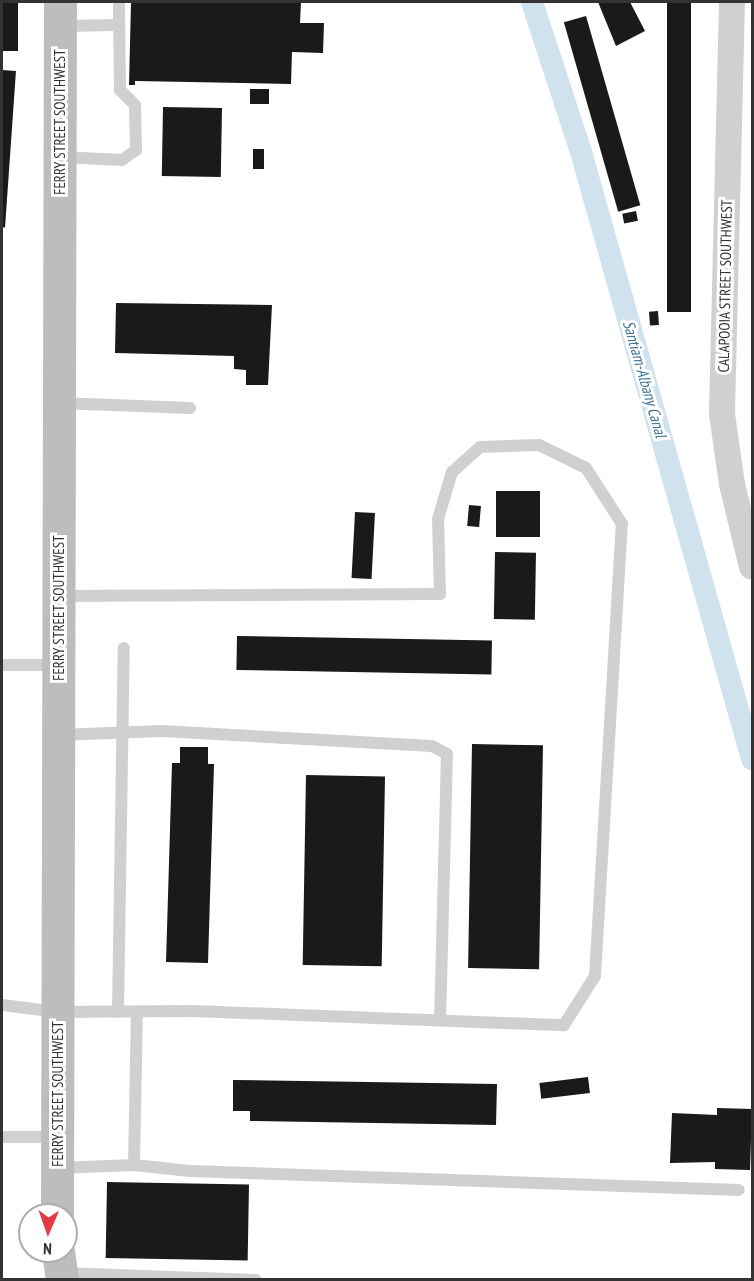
<!DOCTYPE html>
<html>
<head>
<meta charset="utf-8">
<style>
	body { margin:0 }
	#map { position:relative; width:754px; height:1281px; overflow:hidden; background:#fff; font-family:"PT Sans Narrow",sans-serif }
	div>[style] { position:absolute }
	.canal>* { height:22px; margin:-11px; padding:0 11px; transform-origin:11px; border-radius:11px; background:#cfe2ee }
	.building>* { inset:0; background:#1a1a1a; transform-origin:0 0 }
	.lane>* { height:12px; margin:-6px; padding:0 6px; transform-origin:6px; border-radius:6px; background:#d0d0d0 }
	.street>* { height:26px; margin:-13px; padding:0 13px; transform-origin:13px; border-radius:13px; background:#d0d0d0 }
	.secondary>* { height:33px; margin:-16.5px; padding:0 16.5px; transform-origin:16.5px; border-radius:16.5px; background:#bdbdbd }
	span { translate:-50% -50%; white-space:nowrap; text-align:center; line-height:1.15; -webkit-text-stroke:6px #fff; paint-order:stroke }
	.street-label { font-size:15px; color:#333 }
	.water-label { font-size:16px; color:#3f7597; font-style:italic }
	.frame { position:absolute; inset:0; border:3px solid #333; pointer-events:none }
	.north { position:absolute; left:18px; top:1203px; width:60px; height:60px; box-sizing:border-box; background:#fff; border:2px solid #adadad; border-radius:50%; rotate:182deg; font-size:16px; font-weight:700; line-height:24px; text-align:center; color:#333 }
	.north::after { content:''; display:block; margin:auto; width:21px; height:27px; background:#e63946; clip-path:polygon(50% 0,100% 100%,50% 72%,0 100%) }
</style>
</head>
<body>
<div id="map">
	<div class="canal">
		<div style="left:532px;top:2px;width:158px;rotate:71.9deg"></div>
		<div style="left:581px;top:152px;width:631px;rotate:74.27deg"></div>
	</div>
	<div class="building">
		<div style="left:2px;top:2px;width:16px;height:49px"></div>
		<div style="clip-path:polygon(131px 2px,301px 2px,300px 23px,324px 23px,323px 53px,292px 52px,291px 84px,135px 81px,135px 85px,129px 85px)"></div>
		<div style="clip-path:polygon(598px 2px,630px 2px,645px 31px,616px 46px)"></div>
		<div style="left:667px;top:2px;width:24px;height:310px"></div>
		<div style="left:586px;top:16px;width:197px;height:23px;rotate:74deg"></div>
		<div style="left:2px;top:70px;width:14px;height:157px;rotate:4deg"></div>
		<div style="left:269px;top:89px;width:15px;height:19px;rotate:90deg"></div>
		<div style="left:163px;top:107px;width:59px;height:69px;rotate:1deg"></div>
		<div style="left:253px;top:149px;width:11px;height:20px"></div>
		<div style="left:636px;top:211px;width:10px;height:14px;rotate:79deg"></div>
		<div style="clip-path:polygon(116px 303px,272px 305px,268px 385px,246px 385px,246px 370px,234px 369px,234px 356px,115px 353px)"></div>
		<div style="left:658px;top:311px;width:14px;height:9px;rotate:86deg"></div>
		<div style="left:496px;top:491px;width:44px;height:46px"></div>
		<div style="left:469px;top:505px;width:12px;height:21px;rotate:5deg"></div>
		<div style="left:355px;top:512px;width:20px;height:66px;rotate:3deg"></div>
		<div style="left:495px;top:552px;width:41px;height:67px;rotate:1deg"></div>
		<div style="left:237px;top:636px;width:255px;height:34px;rotate:1deg"></div>
		<div style="left:472px;top:744px;width:71px;height:224px;rotate:1deg"></div>
		<div style="clip-path:polygon(180px 747px,208px 747px,208px 764px,214px 764px,208px 963px,166px 962px,172px 763px,180px 763px)"></div>
		<div style="left:306px;top:775px;width:79px;height:190px;rotate:1deg"></div>
		<div style="left:588px;top:1077px;width:16px;height:49px;rotate:83deg"></div>
		<div style="clip-path:polygon(233px 1080px,497px 1084px,496px 1125px,250px 1121px,250px 1111px,233px 1111px)"></div>
		<div style="clip-path:polygon(717px 1108px,752px 1109px,750px 1170px,715px 1169px,715px 1162px,670px 1163px,672px 1113px,717px 1115px)"></div>
		<div style="left:107px;top:1182px;width:142px;height:76px;rotate:1deg"></div>
	</div>
	<div class="lane">
		<div style="left:62px;top:26px;width:56px;rotate:-1deg"></div>
		<div style="left:61px;top:157px;width:61px;rotate:2.8deg"></div>
		<div style="left:122px;top:160px;width:17px;rotate:-36deg"></div>
		<div style="left:136px;top:150px;width:45px;rotate:-91.3deg"></div>
		<div style="left:135px;top:105px;width:21px;rotate:-135deg"></div>
		<div style="left:120px;top:90px;width:88px;rotate:-90.7deg"></div>
		<div style="left:60px;top:403px;width:130px;rotate:2.2deg"></div>
		<div style="left:2px;top:665px;width:56px"></div>
		<div style="left:60px;top:735px;width:102px;rotate:-2.2deg"></div>
		<div style="left:162px;top:731px;width:270px;rotate:3.2deg"></div>
		<div style="left:432px;top:746px;width:17px;rotate:28deg"></div>
		<div style="left:447px;top:754px;width:266px;rotate:91.5deg"></div>
		<div style="left:2px;top:1005px;width:56px;rotate:7.1deg"></div>
		<div style="left:58px;top:1012px;width:135px;rotate:-0.4deg"></div>
		<div style="left:193px;top:1011px;width:371px;rotate:2.2deg"></div>
		<div style="left:564px;top:1025px;width:58px;rotate:-57.7deg"></div>
		<div style="left:595px;top:976px;width:453px;rotate:-86.6deg"></div>
		<div style="left:622px;top:524px;width:67px;rotate:-122.7deg"></div>
		<div style="left:586px;top:468px;width:52px;rotate:-153.9deg"></div>
		<div style="left:539px;top:445px;width:59px;rotate:178.1deg"></div>
		<div style="left:480px;top:447px;width:38px;rotate:138deg"></div>
		<div style="left:452px;top:472px;width:49px;rotate:106.6deg"></div>
		<div style="left:438px;top:519px;width:75px;rotate:88.5deg"></div>
		<div style="left:440px;top:594px;width:380px;rotate:179.7deg"></div>
		<div style="left:118px;top:1012px;width:364px;rotate:-89.1deg"></div>
		<div style="left:2px;top:1137px;width:54px"></div>
		<div style="left:134px;top:1165px;width:56px;rotate:6.1deg"></div>
		<div style="left:190px;top:1171px;width:549px;rotate:1.98deg"></div>
		<div style="left:59px;top:1168px;width:75px;rotate:-2.3deg"></div>
		<div style="left:134px;top:1165px;width:154px;rotate:-88.9deg"></div>
		<div style="left:62px;top:1273px;width:194px;rotate:2.1deg"></div>
	</div>
	<div class="street">
		<div style="left:732px;top:2px;width:412px;rotate:91.4deg"></div>
		<div style="left:722px;top:414px;width:71px;rotate:81.9deg"></div>
		<div style="left:732px;top:484px;width:85px;rotate:76.5deg"></div>
	</div>
	<div class="secondary">
		<div style="left:57px;top:1215px;width:1213px;rotate:-89.86deg"></div>
		<div style="left:58px;top:1251px;width:29px;rotate:82deg"></div>
	</div>
	<div class="street-label">
		<span style="left:60px;top:122px;rotate:-90deg">FERRY STREET SOUTHWEST</span>
		<span style="left:725px;top:286px;rotate:-89deg">CALAPOOIA STREET SOUTHWEST</span>
		<span style="left:59px;top:608px;rotate:-90deg">FERRY STREET SOUTHWEST</span>
		<span style="left:58px;top:1094px;rotate:-90deg">FERRY STREET SOUTHWEST</span>
	</div>
	<div class="water-label">
		<span style="left:645px;top:379px;rotate:74deg">Santiam-Albany Canal</span>
	</div>
	<div class="frame"></div>
	<div class="north">N</div>
</div>
</body>
</html>
